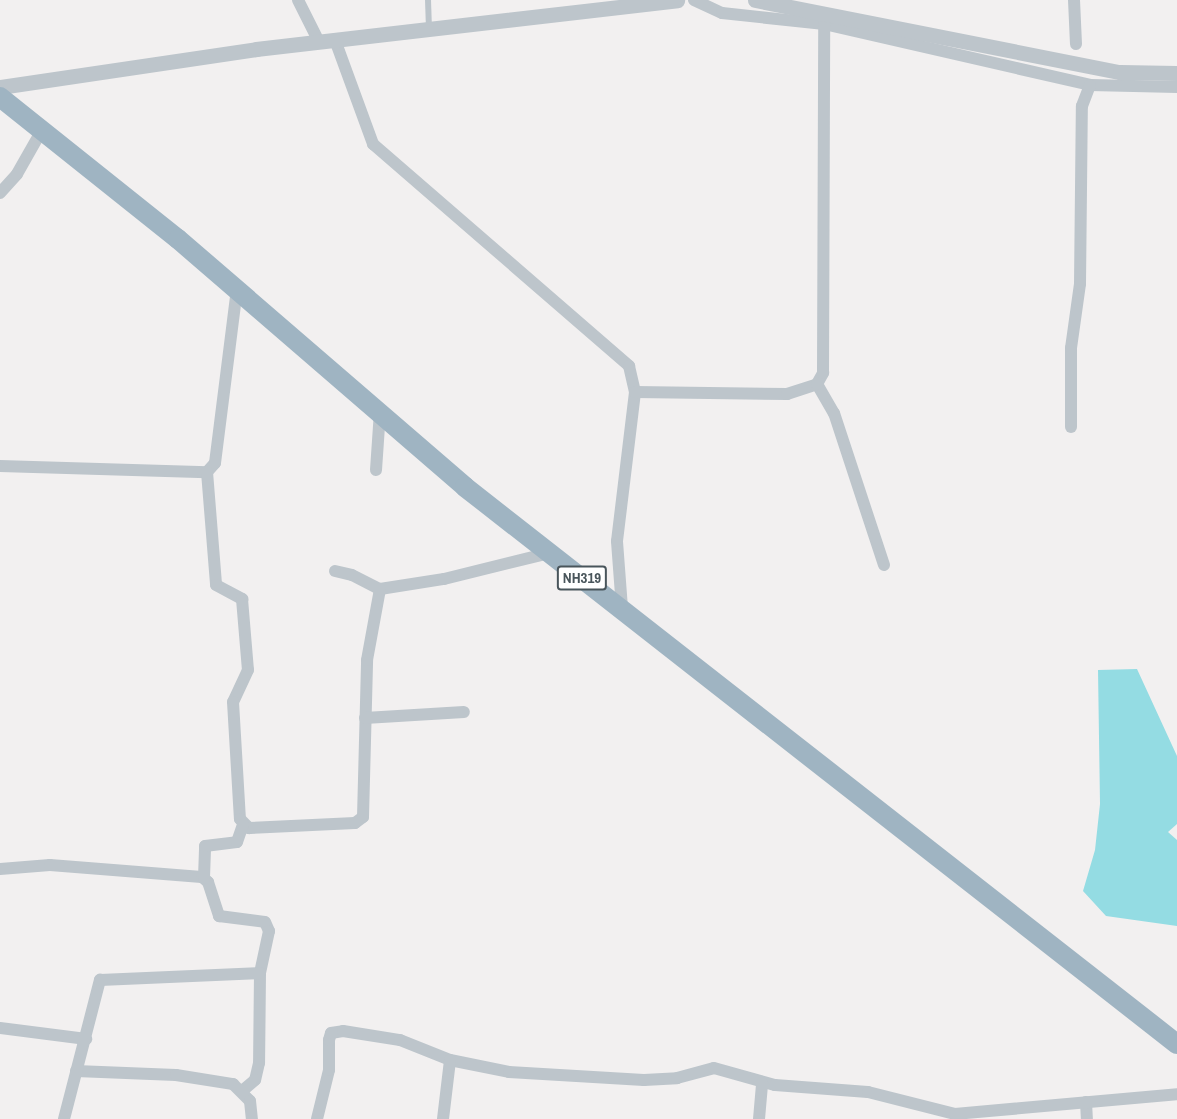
<!DOCTYPE html>
<html>
<head>
<meta charset="utf-8">
<style>
	body { margin:0 }
	#map { position:relative; width:1177px; height:1119px; overflow:hidden; background:#f2f0f0; font-family:"Archivo Narrow",sans-serif }
	div>[style] { position:absolute }
	.water>* { inset:0; background:#94dce3 }
	.service>* { height:6px; margin:-3px; padding:0 3px; transform-origin:3px; border-radius:3px; background:#bdc5cb }
	.minor>* { height:12px; margin:-6px; padding:0 6px; transform-origin:6px; border-radius:6px; background:#bdc5cb }
	.tertiary>* { height:15px; margin:-7.5px; padding:0 7.5px; transform-origin:7.5px; border-radius:7.5px; background:#bdc5cb }
	.trunk>* { height:20px; margin:-10px; padding:0 10px; transform-origin:10px; border-radius:10px; background:#9fb4c2 }
	span { translate:-50% -50%; white-space:nowrap; text-align:center; line-height:1.15; -webkit-text-stroke:6px #fff; paint-order:stroke }
	.shield-label span { padding:2px 4px; background:#fff; border:2px solid; border-radius:4px; -webkit-text-stroke-width:0 }
	.shield-label { font-size:15px; color:#49555b; font-weight:700 }
</style>
</head>
<body>
<div id="map">
	<div class="water">
		<div style="clip-path:polygon(1137px 669px,1177px 756px,1177px 824px,1168px 832px,1177px 840px,1177px 926px,1106px 916px,1083px 891px,1095px 850px,1100px 804px,1098px 670px)"></div>
	</div>
	<div class="service">
		<div style="left:428px;top:0;width:29px;rotate:88deg"></div>
	</div>
	<div class="minor">
		<div style="left:298px;top:0;width:47px;rotate:63.4deg"></div>
		<div style="left:694px;top:0;width:31px;rotate:25deg"></div>
		<div style="left:722px;top:13px;width:103px;rotate:6.2deg"></div>
		<div style="left:824px;top:24px;width:273px;rotate:12.9deg"></div>
		<div style="left:1090px;top:85px;width:87px;rotate:1.3deg"></div>
		<div style="left:1074px;top:0;width:44px;rotate:87.4deg"></div>
		<div style="left:335px;top:40px;width:111px;rotate:69.9deg"></div>
		<div style="left:373px;top:144px;width:339px;rotate:40.9deg"></div>
		<div style="left:629px;top:366px;width:27px;rotate:77deg"></div>
		<div style="left:0;top:193px;width:25px;rotate:-48deg"></div>
		<div style="left:17px;top:174px;width:51px;rotate:-60.4deg"></div>
		<div style="left:817px;top:384px;width:34px;rotate:60deg"></div>
		<div style="left:834px;top:413px;width:160px;rotate:71.8deg"></div>
		<div style="left:1071px;top:427px;width:79px;rotate:-90deg"></div>
		<div style="left:1071px;top:348px;width:65px;rotate:-82deg"></div>
		<div style="left:1080px;top:284px;width:178px;rotate:-89.4deg"></div>
		<div style="left:1082px;top:106px;width:22px;rotate:-69deg"></div>
		<div style="left:0;top:466px;width:207px;rotate:1.7deg"></div>
		<div style="left:207px;top:472px;width:12px;rotate:-48deg"></div>
		<div style="left:215px;top:463px;width:174px;rotate:-82.8deg"></div>
		<div style="left:376px;top:470px;width:58px;rotate:-86.1deg"></div>
		<div style="left:207px;top:472px;width:113px;rotate:85.4deg"></div>
		<div style="left:216px;top:585px;width:30px;rotate:28deg"></div>
		<div style="left:242px;top:599px;width:71px;rotate:85.2deg"></div>
		<div style="left:248px;top:670px;width:35px;rotate:115deg"></div>
		<div style="left:233px;top:702px;width:117px;rotate:86.6deg"></div>
		<div style="left:240px;top:819px;width:13px;rotate:45deg"></div>
		<div style="left:249px;top:828px;width:106px;rotate:-2.7deg"></div>
		<div style="left:355px;top:823px;width:10px;rotate:-37deg"></div>
		<div style="left:363px;top:817px;width:157px;rotate:-88.5deg"></div>
		<div style="left:367px;top:660px;width:72px;rotate:-79.6deg"></div>
		<div style="left:380px;top:589px;width:65px;rotate:-8.9deg"></div>
		<div style="left:444px;top:579px;width:108px;rotate:-13.9deg"></div>
		<div style="left:335px;top:571px;width:17px;rotate:13deg"></div>
		<div style="left:352px;top:575px;width:31px;rotate:27deg"></div>
		<div style="left:622px;top:608px;width:67px;rotate:-94.3deg"></div>
		<div style="left:617px;top:541px;width:150px;rotate:-83.1deg"></div>
		<div style="left:635px;top:392px;width:152px;rotate:0.8deg"></div>
		<div style="left:787px;top:394px;width:32px;rotate:-18deg"></div>
		<div style="left:817px;top:384px;width:13px;rotate:-61deg"></div>
		<div style="left:823px;top:373px;width:349px;rotate:-89.8deg"></div>
		<div style="left:365px;top:718px;width:99px;rotate:-3.5deg"></div>
		<div style="left:0;top:869px;width:50px;rotate:-4.6deg"></div>
		<div style="left:50px;top:865px;width:152px;rotate:4.5deg"></div>
		<div style="left:202px;top:877px;width:8px;rotate:40deg"></div>
		<div style="left:208px;top:882px;width:36px;rotate:72deg"></div>
		<div style="left:219px;top:916px;width:46px;rotate:7.4deg"></div>
		<div style="left:265px;top:922px;width:10px;rotate:66deg"></div>
		<div style="left:269px;top:931px;width:43px;rotate:102.1deg"></div>
		<div style="left:260px;top:973px;width:90px;rotate:90.6deg"></div>
		<div style="left:259px;top:1063px;width:17px;rotate:103deg"></div>
		<div style="left:255px;top:1080px;width:16px;rotate:140deg"></div>
		<div style="left:204px;top:878px;width:32px;rotate:-88deg"></div>
		<div style="left:205px;top:846px;width:32px;rotate:-7deg"></div>
		<div style="left:237px;top:842px;width:18px;rotate:-71deg"></div>
		<div style="left:0;top:1028px;width:87px;rotate:7.3deg"></div>
		<div style="left:76px;top:1071px;width:100px;rotate:2.3deg"></div>
		<div style="left:176px;top:1075px;width:58px;rotate:9deg"></div>
		<div style="left:233px;top:1084px;width:24px;rotate:45deg"></div>
		<div style="left:250px;top:1101px;width:18px;rotate:84deg"></div>
		<div style="left:1086px;top:1102px;width:17px;rotate:87deg"></div>
		<div style="left:64px;top:1119px;width:144px;rotate:-75.5deg"></div>
		<div style="left:100px;top:980px;width:160px;rotate:-2.5deg"></div>
		<div style="left:317px;top:1119px;width:50px;rotate:-76.2deg"></div>
		<div style="left:329px;top:1070px;width:30px;rotate:-90deg"></div>
		<div style="left:329px;top:1040px;width:7px;rotate:-74deg"></div>
		<div style="left:331px;top:1033px;width:12px;rotate:-9deg"></div>
		<div style="left:343px;top:1031px;width:58px;rotate:9deg"></div>
		<div style="left:400px;top:1040px;width:54px;rotate:21.8deg"></div>
		<div style="left:450px;top:1060px;width:60px;rotate:11.5deg"></div>
		<div style="left:509px;top:1072px;width:135px;rotate:3.4deg"></div>
		<div style="left:644px;top:1080px;width:33px;rotate:-3deg"></div>
		<div style="left:677px;top:1078px;width:38px;rotate:-15deg"></div>
		<div style="left:714px;top:1068px;width:63px;rotate:15.6deg"></div>
		<div style="left:775px;top:1085px;width:93px;rotate:4.3deg"></div>
		<div style="left:868px;top:1092px;width:90px;rotate:14.2deg"></div>
		<div style="left:955px;top:1114px;width:223px;rotate:-5.1deg"></div>
		<div style="left:443px;top:1119px;width:59px;rotate:-83.2deg"></div>
		<div style="left:759px;top:1119px;width:36px;rotate:-85deg"></div>
	</div>
	<div class="tertiary">
		<div style="left:755px;top:0;width:372px;rotate:11.2deg"></div>
		<div style="left:1120px;top:72px;width:57px;rotate:1deg"></div>
		<div style="left:0;top:87px;width:259px;rotate:-8.4deg"></div>
		<div style="left:256px;top:49px;width:424px;rotate:-6.6deg"></div>
	</div>
	<div class="trunk">
		<div style="left:0;top:97px;width:228px;rotate:38.6deg"></div>
		<div style="left:178px;top:239px;width:379px;rotate:40.8deg"></div>
		<div style="left:465px;top:487px;width:904px;rotate:38.04deg"></div>
	</div>
	<div class="shield-label">
		<span style="left:582px;top:578px">NH319</span>
	</div>
</div>
</body>
</html>
